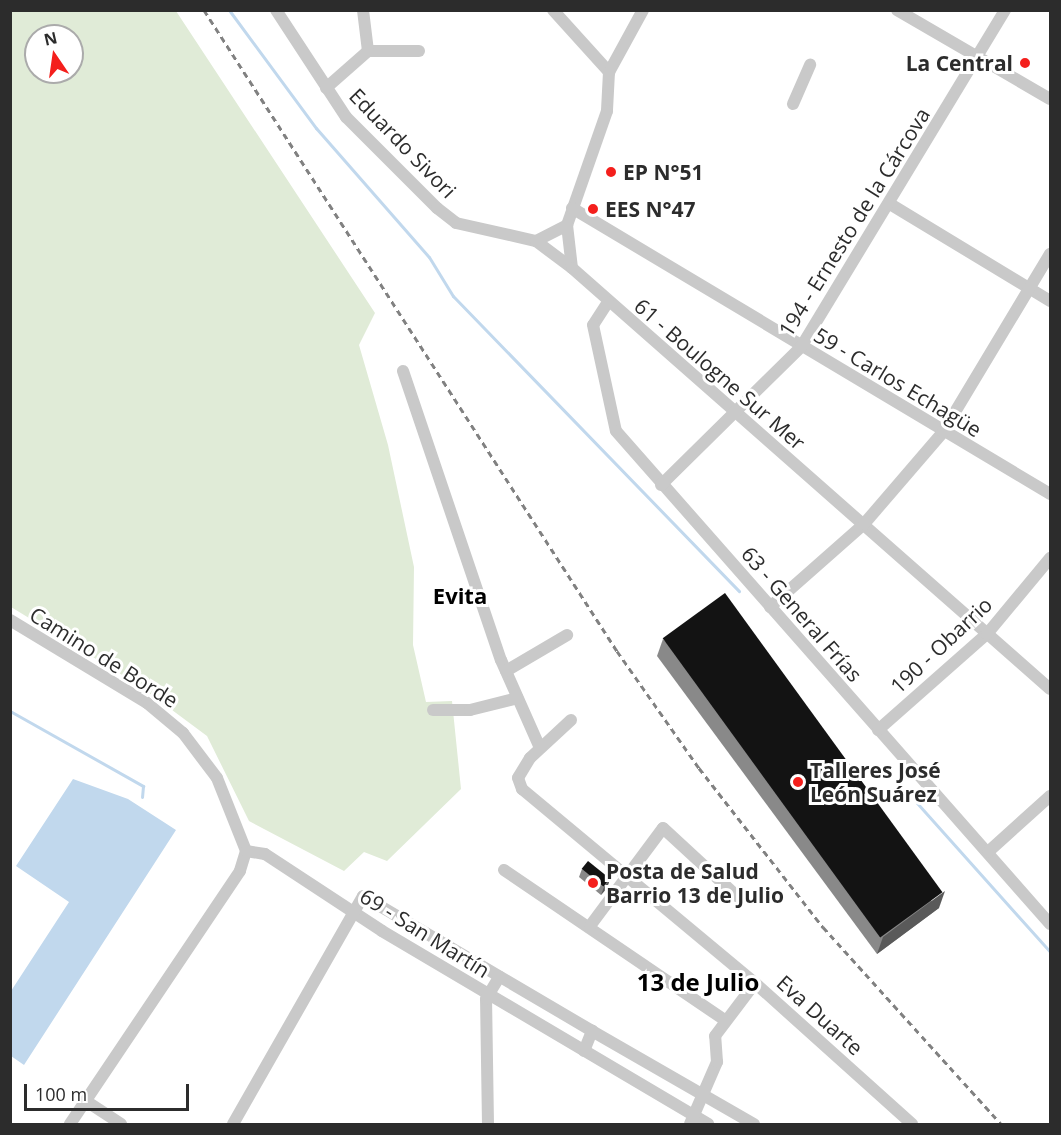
<!DOCTYPE html>
<html>
<head>
<meta charset="utf-8">
<style>
	body { margin:0 }
	#map { position:relative; width:1061px; height:1135px; overflow:hidden; background:#fff; font-family:"Open Sans",sans-serif }
	div>[style] { position:absolute }
	.green>* { inset:0; background:#e0ebd7 }
	.water>* { inset:0; background:#c1d8ed }
	.stream>* { height:3px; margin:-1.5px; padding:0 1.5px; transform-origin:1.5px; border-radius:1.5px; background:#c1d8ed }
	.street>* { height:12px; margin:-6px; padding:0 6px; transform-origin:6px; border-radius:6px; background:#c9c9c9 }
	.rail>* { height:3px; margin-top:-1.5px; transform-origin:0; background:repeating-linear-gradient(90deg,#818181 0 6px,transparent 0 10.5px) }
	.wall>* { inset:0; background:#898989 }
	.shaded-wall>* { inset:0; background:#5a5a5a }
	.building>* { inset:0; background:#131313; transform-origin:0 0 }
	.dots>* { width:16px; height:16px; translate:-50% -50%; box-sizing:border-box; border:3px solid #fff; border-radius:50% }
	span { translate:-50% -50%; white-space:nowrap; text-align:center; line-height:1.15; -webkit-text-stroke:6px #fff; paint-order:stroke }
	.poi-label { font-size:21px; color:#2c2c2c; font-weight:700 }
	.right { translate:-100% -50%; text-align:right }
	.left { translate:0 -50%; text-align:left }
	.street-label { font-size:21px; color:#2c2c2c }
	.neighbourhood-label { font-size:22px; color:#000; font-weight:700 }
	.quarter-label { font-size:24px; color:#000; font-weight:700 }
	.frame { position:absolute; inset:0; border:12px solid #2c2c2c; pointer-events:none }
	.north { position:absolute; left:24px; top:24px; width:60px; height:60px; box-sizing:border-box; background:#fff; border:2px solid #ababab; border-radius:50%; rotate:347deg; font-size:16px; font-weight:700; line-height:24px; text-align:center; color:#2c2c2c }
	.north::after { content:''; display:block; margin:auto; width:21px; height:27px; background:#f41f1c; clip-path:polygon(50% 0,100% 100%,50% 72%,0 100%) }
	.scale { position:absolute; left:24px; top:1084px; width:165px; height:27px; box-sizing:border-box; border:3px solid #2c2c2c; border-top:0; padding-left:8px; font-size:18px; line-height:21px; white-space:nowrap; color:#2c2c2c; -webkit-text-stroke:4px #fff; paint-order:stroke }
</style>
</head>
<body>
<div id="map">
	<div class="green">
		<div style="clip-path:polygon(evenodd,10px 11px,176px 11px,375px 313px,359px 345px,388px 445px,414px 567px,413px 645px,426px 702px,452px 701px,461px 789px,387px 861px,364px 852px,344px 871px,249px 821px,207px 736px,137px 684px,11px 607px,10px 11px,36px 36px,72px 36px,72px 72px,36px 72px,36px 36px)"></div>
	</div>
	<div class="water">
		<div style="clip-path:polygon(73px 779px,128px 799px,176px 830px,24px 1065px,11px 1056px,11px 991px,69px 902px,16px 866px)"></div>
	</div>
	<div class="stream">
		<div style="left:229px;top:10px;width:147px;rotate:53.6deg"></div>
		<div style="left:316px;top:128px;width:171px;rotate:48.8deg"></div>
		<div style="left:429px;top:257px;width:46px;rotate:58.4deg"></div>
		<div style="left:453px;top:296px;width:411px;rotate:45.9deg"></div>
		<div style="left:10px;top:711px;width:153px;rotate:29.4deg"></div>
		<div style="left:143px;top:786px;width:11px;rotate:95deg"></div>
		<div style="left:917px;top:803px;width:200px;rotate:48.2deg"></div>
	</div>
	<div class="street">
		<div style="left:276px;top:10px;width:128px;rotate:56.8deg"></div>
		<div style="left:346px;top:117px;width:129px;rotate:45deg"></div>
		<div style="left:437px;top:208px;width:24px;rotate:38deg"></div>
		<div style="left:456px;top:223px;width:82px;rotate:12.7deg"></div>
		<div style="left:536px;top:241px;width:45px;rotate:36.9deg"></div>
		<div style="left:553px;top:10px;width:84px;rotate:47.9deg"></div>
		<div style="left:643px;top:10px;width:71px;rotate:118.7deg"></div>
		<div style="left:609px;top:72px;width:39px;rotate:93deg"></div>
		<div style="left:607px;top:111px;width:121px;rotate:109.3deg"></div>
		<div style="left:567px;top:225px;width:43px;rotate:83.4deg"></div>
		<div style="left:572px;top:268px;width:637px;rotate:41.37deg"></div>
		<div style="left:897px;top:10px;width:177px;rotate:30.2deg"></div>
		<div style="left:368px;top:51px;width:51px"></div>
		<div style="left:326px;top:88px;width:56px;rotate:-41.4deg"></div>
		<div style="left:368px;top:51px;width:41px;rotate:-97deg"></div>
		<div style="left:793px;top:104px;width:43px;rotate:-66.4deg"></div>
		<div style="left:890px;top:204px;width:187px;rotate:31.2deg"></div>
		<div style="left:572px;top:208px;width:557px;rotate:30.89deg"></div>
		<div style="left:536px;top:241px;width:35px;rotate:-27deg"></div>
		<div style="left:608px;top:302px;width:27px;rotate:123deg"></div>
		<div style="left:593px;top:325px;width:108px;rotate:77.8deg"></div>
		<div style="left:616px;top:431px;width:657px;rotate:48.64deg"></div>
		<div style="left:403px;top:371px;width:305px;rotate:71.3deg"></div>
		<div style="left:501px;top:660px;width:96px;rotate:66.1deg"></div>
		<div style="left:661px;top:485px;width:197px;rotate:-44.6deg"></div>
		<div style="left:801px;top:347px;width:394px;rotate:-58.8deg"></div>
		<div style="left:770px;top:607px;width:125px;rotate:-41.4deg"></div>
		<div style="left:864px;top:524px;width:121px;rotate:-49.3deg"></div>
		<div style="left:943px;top:432px;width:208px;rotate:-59deg"></div>
		<div style="left:10px;top:620px;width:160px;rotate:31.2deg"></div>
		<div style="left:147px;top:703px;width:47px;rotate:39.8deg"></div>
		<div style="left:183px;top:733px;width:56px;rotate:52.9deg"></div>
		<div style="left:217px;top:778px;width:79px;rotate:68.3deg"></div>
		<div style="left:246px;top:851px;width:21px;rotate:107deg"></div>
		<div style="left:240px;top:871px;width:305px;rotate:123.9deg"></div>
		<div style="left:506px;top:671px;width:71px;rotate:-30.5deg"></div>
		<div style="left:433px;top:710px;width:37px"></div>
		<div style="left:470px;top:710px;width:49px;rotate:-14deg"></div>
		<div style="left:571px;top:720px;width:56px;rotate:137.2deg"></div>
		<div style="left:530px;top:758px;width:23px;rotate:121deg"></div>
		<div style="left:518px;top:778px;width:12px;rotate:70deg"></div>
		<div style="left:522px;top:789px;width:303px;rotate:39.8deg"></div>
		<div style="left:755px;top:983px;width:211px;rotate:41.9deg"></div>
		<div style="left:878px;top:730px;width:145px;rotate:-41.4deg"></div>
		<div style="left:987px;top:634px;width:99px;rotate:-50.3deg"></div>
		<div style="left:246px;top:851px;width:19px;rotate:9deg"></div>
		<div style="left:265px;top:854px;width:140px;rotate:33.3deg"></div>
		<div style="left:382px;top:931px;width:379px;rotate:30.6deg"></div>
		<div style="left:988px;top:852px;width:84px;rotate:-42.1deg"></div>
		<div style="left:504px;top:870px;width:268px;rotate:34.2deg"></div>
		<div style="left:590px;top:926px;width:122px;rotate:-53.3deg"></div>
		<div style="left:663px;top:828px;width:105px;rotate:42.7deg"></div>
		<div style="left:584px;top:1051px;width:22px;rotate:-68deg"></div>
		<div style="left:592px;top:1031px;width:187px;rotate:29.9deg"></div>
		<div style="left:86px;top:1101px;width:42px;rotate:33.3deg"></div>
		<div style="left:233px;top:1124px;width:262px;rotate:-60.3deg"></div>
		<div style="left:363px;top:896px;width:266px;rotate:30.5deg"></div>
		<div style="left:488px;top:1124px;width:125px;rotate:-90.9deg"></div>
		<div style="left:486px;top:999px;width:26px;rotate:-59deg"></div>
		<div style="left:690px;top:1124px;width:68px;rotate:-66.5deg"></div>
		<div style="left:717px;top:1062px;width:26px;rotate:-94deg"></div>
		<div style="left:715px;top:1036px;width:66px;rotate:-53deg"></div>
	</div>
	<div class="rail">
		<div style="left:204px;top:10px;width:763px;rotate:57.21deg"></div>
		<div style="left:617px;top:651px;width:143px;rotate:55deg"></div>
		<div style="left:699px;top:768px;width:202px;rotate:52.1deg"></div>
		<div style="left:823px;top:927px;width:266px;rotate:47.9deg"></div>
	</div>
	<div class="wall">
		<div style="clip-path:polygon(663px 639px,939px 908px,877px 954px,657px 656px)"></div>
		<div style="clip-path:polygon(582px 869px,610px 879px,607px 888px,601px 895px,579px 877px)"></div>
	</div>
	<div class="shaded-wall">
		<div style="clip-path:polygon(610px 879px,607px 888px,601px 895px,604px 887px)"></div>
		<div style="clip-path:polygon(945px 891px,939px 908px,877px 954px,883px 937px)"></div>
	</div>
	<div class="building">
		<div style="left:725px;top:593px;width:370px;height:77px;rotate:54deg"></div>
		<div style="left:588px;top:861px;width:28px;height:10px;rotate:39deg"></div>
	</div>
	<div class="dots">
		<div style="left:1025px;top:63px;background:#f41f1c"></div>
		<div style="left:611px;top:172px;background:#f41f1c"></div>
		<div style="left:593px;top:209px;background:#f41f1c"></div>
		<div style="left:798px;top:782px;background:#f41f1c"></div>
		<div style="left:593px;top:883px;background:#f41f1c"></div>
	</div>
	<div class="poi-label">
		<span class="right" style="left:1013px;top:63px">La Central</span>
		<span class="left" style="left:623px;top:172px">EP N°51</span>
		<span class="left" style="left:605px;top:209px">EES N°47</span>
		<span class="left" style="left:810px;top:782px">Talleres José<br>León Suárez</span>
		<span class="left" style="left:606px;top:883px">Posta de Salud<br>Barrio 13 de Julio</span>
	</div>
	<div class="street-label">
		<span style="left:403px;top:143px;rotate:46deg">Eduardo Sivori</span>
		<span style="left:854px;top:222px;rotate:-58deg">194 - Ernesto de la Cárcova</span>
		<span style="left:720px;top:374px;rotate:41deg">61 - Boulogne Sur Mer</span>
		<span style="left:898px;top:382px;rotate:31deg">59 - Carlos Echagüe</span>
		<span style="left:802px;top:614px;rotate:49deg">63 - General Frías</span>
		<span style="left:941px;top:645px;rotate:-43deg">190 - Obarrio</span>
		<span style="left:104px;top:657px;rotate:32deg">Camino de Borde</span>
		<span style="left:425px;top:933px;rotate:32deg">69 - San Martín</span>
		<span style="left:820px;top:1015px;rotate:42deg">Eva Duarte</span>
	</div>
	<div class="neighbourhood-label">
		<span style="left:460px;top:596px">Evita</span>
	</div>
	<div class="quarter-label">
		<span style="left:698px;top:982px">13 de Julio</span>
	</div>
	<div class="frame"></div>
	<div class="north">N</div>
	<div class="scale">100 m</div>
</div>
</body>
</html>
